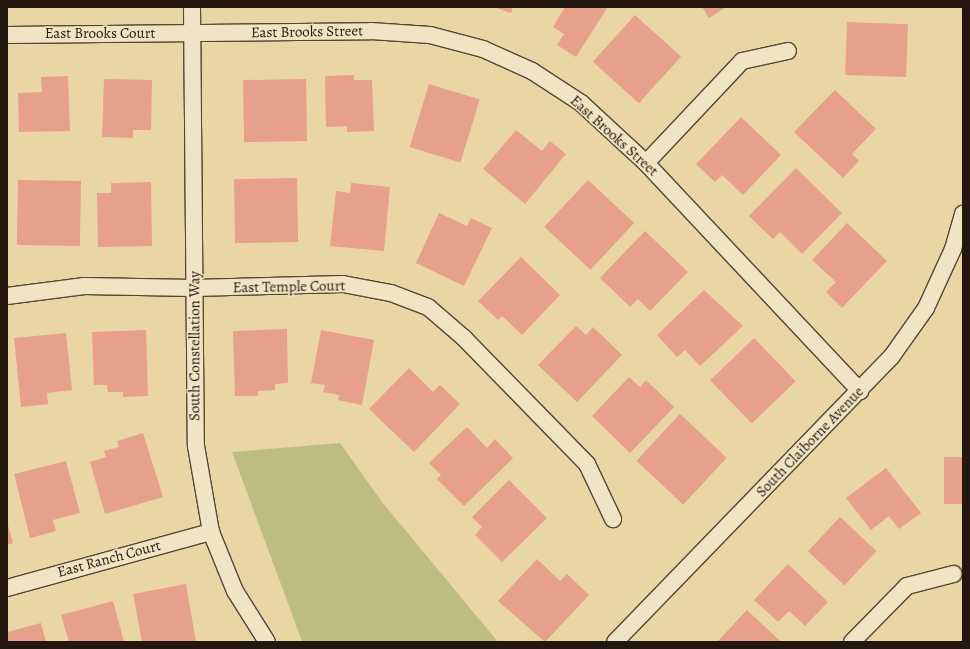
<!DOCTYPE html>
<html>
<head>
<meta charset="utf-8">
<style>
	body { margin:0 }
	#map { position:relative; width:970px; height:649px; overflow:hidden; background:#ead6a4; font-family:Alegreya,serif }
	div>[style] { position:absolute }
	.green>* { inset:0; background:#bdbc81 }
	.building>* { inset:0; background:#e7a08a; transform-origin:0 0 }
	.roads { filter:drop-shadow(1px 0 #554735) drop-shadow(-1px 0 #554735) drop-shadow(0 1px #554735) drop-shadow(0 -1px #554735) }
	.street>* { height:16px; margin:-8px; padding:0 8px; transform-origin:8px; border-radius:8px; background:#f1e4c4 }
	span { translate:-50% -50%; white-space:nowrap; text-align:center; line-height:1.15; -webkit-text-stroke:3px #f1e4c4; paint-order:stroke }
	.street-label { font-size:15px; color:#231710 }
	.frame { position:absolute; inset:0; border:8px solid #231710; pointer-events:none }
</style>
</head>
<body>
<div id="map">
	<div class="green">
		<div style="clip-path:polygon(340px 443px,382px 502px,498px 642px,302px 641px,232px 452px)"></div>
	</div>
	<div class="building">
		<div style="clip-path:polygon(493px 7px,513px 7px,511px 13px)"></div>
		<div style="clip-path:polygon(565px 7px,607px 8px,576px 57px,557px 45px,564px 34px,553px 27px)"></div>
		<div style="clip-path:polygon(702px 7px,726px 7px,709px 18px)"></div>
		<div style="left:635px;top:15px;width:62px;height:63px;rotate:42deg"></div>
		<div style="left:847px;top:22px;width:61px;height:53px;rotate:2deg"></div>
		<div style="clip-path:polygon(354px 75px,354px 80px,372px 80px,374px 131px,347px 132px,347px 126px,326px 127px,325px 76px)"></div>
		<div style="clip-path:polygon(68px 76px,70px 131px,19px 132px,18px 93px,42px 92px,41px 77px)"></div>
		<div style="clip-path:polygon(104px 79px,152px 80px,151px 130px,133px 130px,133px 138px,102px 137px)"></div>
		<div style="left:306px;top:79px;width:62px;height:63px;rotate:89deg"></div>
		<div style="left:429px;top:84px;width:53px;height:66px;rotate:17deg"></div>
		<div style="clip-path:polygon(835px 90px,876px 129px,852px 154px,859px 161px,843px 178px,794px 132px)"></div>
		<div style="clip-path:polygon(741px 117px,781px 155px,743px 195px,722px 175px,715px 182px,696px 164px)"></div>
		<div style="clip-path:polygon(516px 130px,542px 151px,550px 141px,566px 154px,525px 204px,483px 169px)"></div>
		<div style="clip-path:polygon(796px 168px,842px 213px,802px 254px,780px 232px,773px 239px,749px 216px)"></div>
		<div style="left:297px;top:178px;width:64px;height:63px;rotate:89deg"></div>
		<div style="left:18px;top:180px;width:63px;height:65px;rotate:1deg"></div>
		<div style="left:588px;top:180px;width:63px;height:64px;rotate:43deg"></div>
		<div style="clip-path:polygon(151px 182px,152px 246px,98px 247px,97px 193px,111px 193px,111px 183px)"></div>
		<div style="clip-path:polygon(351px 183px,390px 187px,384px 251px,330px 246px,336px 191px,350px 193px)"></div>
		<div style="clip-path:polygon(439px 213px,467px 226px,471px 218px,492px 228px,464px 286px,416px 263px)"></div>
		<div style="clip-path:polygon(847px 223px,887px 261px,842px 308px,826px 292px,836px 282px,812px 260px)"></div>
		<div style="clip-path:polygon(645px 231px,688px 272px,650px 311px,638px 299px,630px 307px,600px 278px)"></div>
		<div style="clip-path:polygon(521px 257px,560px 295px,522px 335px,502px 316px,498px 320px,478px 301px)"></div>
		<div style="clip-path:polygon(704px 290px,743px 326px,700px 366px,685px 350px,677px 357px,657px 335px)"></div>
		<div style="clip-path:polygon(576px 326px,586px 335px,593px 327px,622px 355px,577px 402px,538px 365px)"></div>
		<div style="clip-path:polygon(287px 329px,288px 383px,275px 384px,275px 390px,258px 391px,258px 396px,235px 396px,233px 331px)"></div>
		<div style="clip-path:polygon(146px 330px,148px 396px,123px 397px,123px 392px,108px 392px,107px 385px,94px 385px,92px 332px)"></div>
		<div style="clip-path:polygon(321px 330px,374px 340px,362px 405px,338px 400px,339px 395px,323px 392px,325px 385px,311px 383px)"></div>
		<div style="clip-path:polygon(66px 333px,72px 390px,47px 393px,48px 404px,21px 407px,14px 338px)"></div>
		<div style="left:754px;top:338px;width:60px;height:61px;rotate:46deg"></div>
		<div style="clip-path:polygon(409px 368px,433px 392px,440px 385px,460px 404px,414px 452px,369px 409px)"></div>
		<div style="clip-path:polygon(629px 377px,640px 387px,646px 380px,674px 407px,630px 453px,592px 416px)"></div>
		<div style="left:680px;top:414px;width:64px;height:64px;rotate:43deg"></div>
		<div style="clip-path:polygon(467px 427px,487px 448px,495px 439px,513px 458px,464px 506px,437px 479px,441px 475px,429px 463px)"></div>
		<div style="clip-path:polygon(143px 433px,163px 497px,105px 514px,90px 462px,106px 457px,104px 451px,119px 447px,117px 441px)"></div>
		<div style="left:944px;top:457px;width:19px;height:47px"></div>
		<div style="clip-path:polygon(66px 461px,80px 513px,53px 520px,56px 531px,30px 538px,14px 474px)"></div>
		<div style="clip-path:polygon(886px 468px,921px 513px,899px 529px,889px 516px,871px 530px,846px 498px)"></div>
		<div style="clip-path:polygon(509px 480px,547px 518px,502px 562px,475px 535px,482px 527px,472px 517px)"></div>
		<div style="left:840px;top:517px;width:50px;height:47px;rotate:43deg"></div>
		<div style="clip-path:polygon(7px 522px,13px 543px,7px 545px)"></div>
		<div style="clip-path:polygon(537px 559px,560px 581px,567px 574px,589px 595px,545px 642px,498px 601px)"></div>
		<div style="clip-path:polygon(788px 564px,828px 602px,805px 626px,789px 611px,778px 622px,754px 600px)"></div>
		<div style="clip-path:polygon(186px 584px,196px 642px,142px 642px,133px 594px)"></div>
		<div style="clip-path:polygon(113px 601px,124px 642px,69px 642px,61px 615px)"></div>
		<div style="clip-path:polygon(747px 610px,781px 642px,717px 642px)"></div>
		<div style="clip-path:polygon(41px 623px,46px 642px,7px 642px,7px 632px)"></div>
	</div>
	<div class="roads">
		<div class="street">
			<div style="left:192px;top:7px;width:439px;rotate:89.5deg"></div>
			<div style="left:196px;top:446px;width:87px;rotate:80.1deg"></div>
			<div style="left:211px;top:532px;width:64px;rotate:67.9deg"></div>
			<div style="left:235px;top:591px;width:60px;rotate:57.9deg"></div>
			<div style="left:7px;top:35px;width:364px;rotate:-0.6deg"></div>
			<div style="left:371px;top:31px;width:59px;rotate:3.9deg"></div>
			<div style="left:430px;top:35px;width:55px;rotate:14.8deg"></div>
			<div style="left:483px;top:49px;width:54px;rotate:24.2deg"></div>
			<div style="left:532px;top:71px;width:59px;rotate:33.1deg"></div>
			<div style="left:581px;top:103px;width:88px;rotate:42.7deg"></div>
			<div style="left:646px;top:163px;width:313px;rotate:46.8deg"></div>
			<div style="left:646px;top:163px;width:140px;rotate:-46.7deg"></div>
			<div style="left:742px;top:61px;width:47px;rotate:-12.3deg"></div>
			<div style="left:7px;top:296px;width:78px;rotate:-7.4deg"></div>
			<div style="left:84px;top:286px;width:110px;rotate:1deg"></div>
			<div style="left:194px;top:288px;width:149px;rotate:-1.5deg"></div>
			<div style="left:343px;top:284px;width:49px;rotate:10.6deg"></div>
			<div style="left:391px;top:293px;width:40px;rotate:21deg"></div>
			<div style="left:428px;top:307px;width:48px;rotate:40.7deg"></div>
			<div style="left:464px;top:338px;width:176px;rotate:45.7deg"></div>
			<div style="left:587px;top:464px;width:61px;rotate:64.7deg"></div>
			<div style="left:7px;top:588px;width:212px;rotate:-15.4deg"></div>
			<div style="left:615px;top:642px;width:398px;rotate:-45.9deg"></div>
			<div style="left:892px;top:356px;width:59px;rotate:-54.7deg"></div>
			<div style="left:926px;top:308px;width:65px;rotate:-65.4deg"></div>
			<div style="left:953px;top:249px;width:37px;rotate:-74deg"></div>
			<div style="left:852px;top:642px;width:78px;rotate:-45.5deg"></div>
			<div style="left:907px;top:586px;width:48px;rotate:-14.6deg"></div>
		</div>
	</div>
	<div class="street-label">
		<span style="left:307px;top:32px;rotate:-1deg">East Brooks Street</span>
		<span style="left:100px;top:34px">East Brooks Court</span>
		<span style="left:614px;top:136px;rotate:42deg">East Brooks Street</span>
		<span style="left:289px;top:287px;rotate:-1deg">East Temple Court</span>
		<span style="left:195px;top:346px;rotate:-90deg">South Constellation Way</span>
		<span style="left:810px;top:442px;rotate:-46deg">South Claiborne Avenue</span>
		<span style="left:109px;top:559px;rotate:-15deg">East Ranch Court</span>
	</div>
	<div class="frame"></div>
</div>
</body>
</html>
